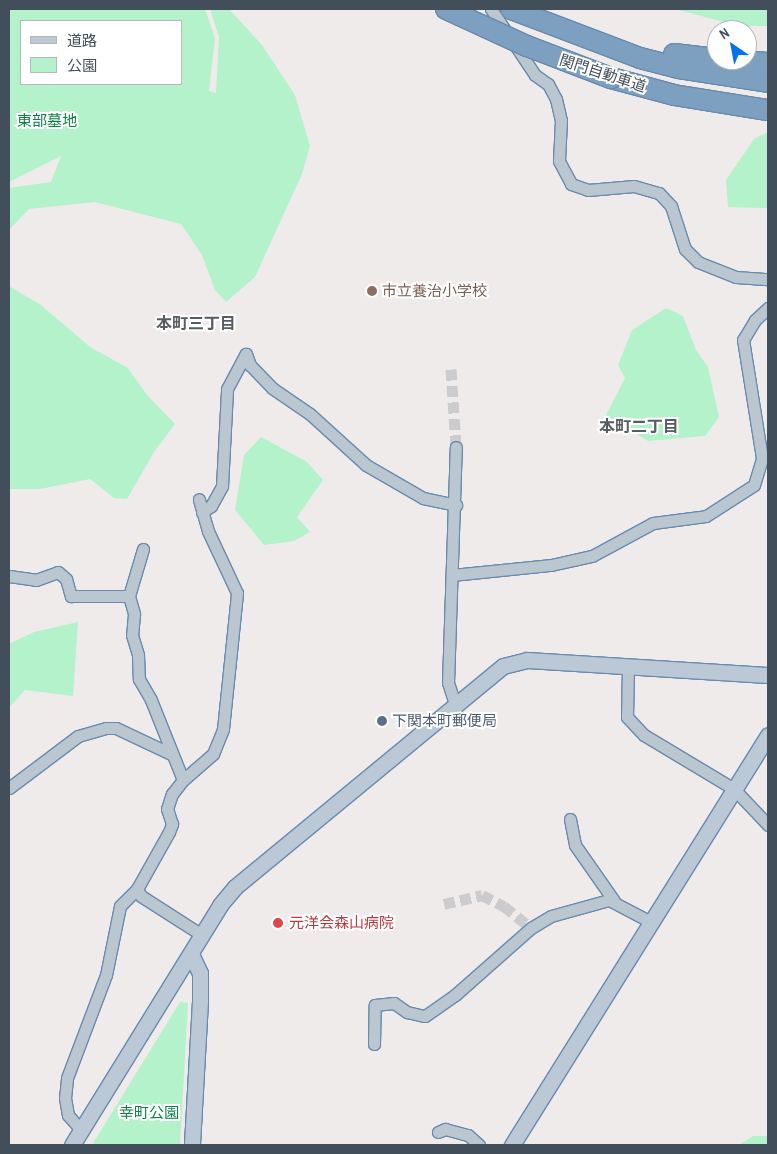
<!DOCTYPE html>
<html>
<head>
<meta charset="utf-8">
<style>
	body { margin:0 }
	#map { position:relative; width:777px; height:1154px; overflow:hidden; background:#efebeb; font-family:"Archivo Narrow","Noto Sans JP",sans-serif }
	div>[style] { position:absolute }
	.green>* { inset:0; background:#b3f2ca }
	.street-tunnel>* { height:11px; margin-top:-5.5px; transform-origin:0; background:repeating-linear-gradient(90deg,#ccccce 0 11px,transparent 0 16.5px) }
	.roads { filter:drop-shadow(1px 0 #698aac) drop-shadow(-1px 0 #698aac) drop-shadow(0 1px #698aac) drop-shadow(0 -1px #698aac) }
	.street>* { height:11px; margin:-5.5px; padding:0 5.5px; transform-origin:5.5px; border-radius:5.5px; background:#bac7d0 }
	.secondary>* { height:15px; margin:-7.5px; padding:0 7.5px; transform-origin:7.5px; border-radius:7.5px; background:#bbc9d7 }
	.highway>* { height:20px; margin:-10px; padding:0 10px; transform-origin:10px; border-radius:10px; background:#7d9fc0 }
	.bridges { filter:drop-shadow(1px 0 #698aac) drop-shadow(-1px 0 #698aac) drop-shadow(0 1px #698aac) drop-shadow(0 -1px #698aac) }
	.highway-bridge>* { height:20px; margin:-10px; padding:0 10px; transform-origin:10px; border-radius:10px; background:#7d9fc0 }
	.dots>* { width:14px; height:14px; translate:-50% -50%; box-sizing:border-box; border:2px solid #fff; border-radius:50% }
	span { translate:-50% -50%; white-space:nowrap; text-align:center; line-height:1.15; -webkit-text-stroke:4px #fff; paint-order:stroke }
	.street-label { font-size:15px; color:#424f5a }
	.park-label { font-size:15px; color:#0d8145 }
	.education-label { font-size:15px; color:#785e54 }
	.left { translate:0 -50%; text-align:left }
	.service-label { font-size:15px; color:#4e5e75 }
	.health-label { font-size:15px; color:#be3a42 }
	.neighbourhood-label { font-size:16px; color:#575c61; font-weight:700 }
	.frame { position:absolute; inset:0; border:10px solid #424f5a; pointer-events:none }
	.legend { position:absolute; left:20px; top:20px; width:162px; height:65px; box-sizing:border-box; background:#fff; border:1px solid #b3b9bd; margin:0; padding:6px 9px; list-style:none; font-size:15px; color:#424f5a }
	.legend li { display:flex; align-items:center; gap:10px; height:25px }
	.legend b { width:25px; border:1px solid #b3b9bd }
	.north { position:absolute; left:707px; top:20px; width:50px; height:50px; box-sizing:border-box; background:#fff; border:1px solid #b3b9bd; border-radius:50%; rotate:327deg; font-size:14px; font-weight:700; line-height:20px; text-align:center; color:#424f5a }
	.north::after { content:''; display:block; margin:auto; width:18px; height:22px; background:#0771ec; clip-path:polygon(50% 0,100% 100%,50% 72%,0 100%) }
</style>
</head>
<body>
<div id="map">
	<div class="green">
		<div style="clip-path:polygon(evenodd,9px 9px,205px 9px,215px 38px,209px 91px,216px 93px,219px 37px,210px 9px,229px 9px,262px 45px,295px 95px,310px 146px,302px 174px,255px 277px,226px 302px,215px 290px,202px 255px,181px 224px,95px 202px,29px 209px,9px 230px,9px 188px,51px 182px,61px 156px,9px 182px,9px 9px,181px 21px,181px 84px,21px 84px,21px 21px,181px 21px)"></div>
		<div style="clip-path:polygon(675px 9px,768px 9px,768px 26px,739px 26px)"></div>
		<div style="clip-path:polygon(768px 132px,768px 208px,728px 207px,726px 180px,754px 139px)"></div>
		<div style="clip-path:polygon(9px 286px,41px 305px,90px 347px,128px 368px,147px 395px,175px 424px,154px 452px,127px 499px,114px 498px,90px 479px,40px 489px,9px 489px)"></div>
		<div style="clip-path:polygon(666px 308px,683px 316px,696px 350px,708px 367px,719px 417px,705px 436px,648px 441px,606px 415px,625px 378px,618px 365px,632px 330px)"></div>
		<div style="clip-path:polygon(261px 437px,307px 462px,323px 480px,297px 517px,310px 532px,294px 541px,264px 545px,235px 510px,244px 455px)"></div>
		<div style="clip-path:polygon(78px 622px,73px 696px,25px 690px,9px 708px,9px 644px,34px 632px)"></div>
		<div style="clip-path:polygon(180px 1002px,188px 1003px,180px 1145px,92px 1145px)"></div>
		<div style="clip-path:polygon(753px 1136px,768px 1136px,768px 1145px,739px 1145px)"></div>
	</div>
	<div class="street-tunnel">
		<div style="left:451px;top:369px;width:78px;rotate:86.3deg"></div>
		<div style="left:444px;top:904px;width:39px;rotate:-13deg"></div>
		<div style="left:482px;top:895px;width:25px;rotate:27deg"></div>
		<div style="left:504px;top:906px;width:35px;rotate:39deg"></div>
	</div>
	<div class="roads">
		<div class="street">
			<div style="left:491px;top:9px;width:79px;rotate:56.3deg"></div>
			<div style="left:535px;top:75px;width:16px;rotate:35deg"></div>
			<div style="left:548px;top:84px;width:17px;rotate:62deg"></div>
			<div style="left:556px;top:99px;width:22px;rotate:77deg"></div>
			<div style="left:561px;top:120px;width:41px;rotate:92.8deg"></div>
			<div style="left:559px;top:161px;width:26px;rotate:62deg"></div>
			<div style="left:571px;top:184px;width:18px;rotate:19deg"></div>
			<div style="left:588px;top:190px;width:46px;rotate:-5deg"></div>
			<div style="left:634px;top:186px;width:26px;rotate:16deg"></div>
			<div style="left:659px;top:193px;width:18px;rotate:47deg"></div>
			<div style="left:671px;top:206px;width:45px;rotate:72deg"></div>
			<div style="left:685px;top:249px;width:18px;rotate:45deg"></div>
			<div style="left:698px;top:262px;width:41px;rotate:21.5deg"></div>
			<div style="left:736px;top:277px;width:32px;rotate:4deg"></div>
			<div style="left:246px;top:354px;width:12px;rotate:70deg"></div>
			<div style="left:250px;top:365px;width:32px;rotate:46deg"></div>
			<div style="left:272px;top:388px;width:46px;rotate:34.4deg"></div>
			<div style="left:310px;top:414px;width:76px;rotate:42.3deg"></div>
			<div style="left:366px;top:465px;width:66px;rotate:30.1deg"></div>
			<div style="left:423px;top:498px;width:34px;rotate:12deg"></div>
			<div style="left:202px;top:512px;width:11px;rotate:-34deg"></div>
			<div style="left:211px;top:506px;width:23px;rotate:-61deg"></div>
			<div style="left:222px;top:486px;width:97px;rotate:-87deg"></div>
			<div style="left:227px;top:389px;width:40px;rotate:-62deg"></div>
			<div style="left:143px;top:549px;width:49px;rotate:106.6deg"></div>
			<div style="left:129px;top:596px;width:19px;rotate:74deg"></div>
			<div style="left:134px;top:614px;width:21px;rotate:95deg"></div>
			<div style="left:132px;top:635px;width:21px;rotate:73deg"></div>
			<div style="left:138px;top:655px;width:24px;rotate:88deg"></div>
			<div style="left:139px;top:679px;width:24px;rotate:60deg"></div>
			<div style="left:151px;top:700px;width:86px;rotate:68.2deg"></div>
			<div style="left:452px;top:575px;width:100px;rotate:-5.8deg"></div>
			<div style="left:551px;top:565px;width:42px;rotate:-12.4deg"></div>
			<div style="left:592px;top:556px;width:69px;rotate:-28.4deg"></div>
			<div style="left:653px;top:523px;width:53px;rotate:-7.5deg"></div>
			<div style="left:706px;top:516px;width:57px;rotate:-32.9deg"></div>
			<div style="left:754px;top:485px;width:28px;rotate:-73deg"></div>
			<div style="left:762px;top:458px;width:120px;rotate:-99.1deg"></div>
			<div style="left:743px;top:340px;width:23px;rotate:-59deg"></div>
			<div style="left:755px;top:320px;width:18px;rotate:-43deg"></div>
			<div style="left:9px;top:576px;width:27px;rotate:8deg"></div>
			<div style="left:36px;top:580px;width:23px;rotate:-20deg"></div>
			<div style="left:58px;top:572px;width:11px;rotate:41deg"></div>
			<div style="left:66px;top:579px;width:18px;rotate:74deg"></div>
			<div style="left:71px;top:596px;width:58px"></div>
			<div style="left:628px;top:666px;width:51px;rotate:91.1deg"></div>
			<div style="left:627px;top:717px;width:25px;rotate:47deg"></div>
			<div style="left:644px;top:735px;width:105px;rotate:31deg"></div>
			<div style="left:734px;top:789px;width:50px;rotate:46.6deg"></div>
			<div style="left:455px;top:704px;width:22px;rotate:-108deg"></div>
			<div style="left:448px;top:683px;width:236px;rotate:-88.1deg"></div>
			<div style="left:9px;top:788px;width:86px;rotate:-37deg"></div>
			<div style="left:78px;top:736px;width:29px;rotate:-16deg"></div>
			<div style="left:106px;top:728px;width:10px"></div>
			<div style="left:116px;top:728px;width:61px;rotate:25.3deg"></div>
			<div style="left:570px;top:819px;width:26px;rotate:79deg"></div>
			<div style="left:575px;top:845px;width:68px;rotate:55.1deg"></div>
			<div style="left:137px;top:889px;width:8px;rotate:60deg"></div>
			<div style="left:141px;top:896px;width:72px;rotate:32.6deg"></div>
			<div style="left:374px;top:1044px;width:39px;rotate:-89deg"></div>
			<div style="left:375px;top:1005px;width:19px;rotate:-6deg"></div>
			<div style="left:394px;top:1003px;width:16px;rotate:35deg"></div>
			<div style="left:407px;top:1012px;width:18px;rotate:13deg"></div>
			<div style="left:425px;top:1016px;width:37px;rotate:-35deg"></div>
			<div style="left:455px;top:995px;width:101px;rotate:-41.4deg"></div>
			<div style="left:531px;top:928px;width:23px;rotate:-31deg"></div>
			<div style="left:551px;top:916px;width:60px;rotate:-15.4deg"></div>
			<div style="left:609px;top:900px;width:47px;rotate:27.6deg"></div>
			<div style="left:81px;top:1130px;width:20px;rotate:-131deg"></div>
			<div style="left:68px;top:1115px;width:17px;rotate:-100deg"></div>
			<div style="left:65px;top:1098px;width:20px;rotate:-84deg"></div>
			<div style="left:67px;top:1078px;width:110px;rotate:-69.3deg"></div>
			<div style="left:106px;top:975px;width:70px;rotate:-78.5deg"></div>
			<div style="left:120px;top:906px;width:24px;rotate:-45deg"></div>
			<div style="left:137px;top:889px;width:65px;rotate:-60.7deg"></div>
			<div style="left:169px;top:832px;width:9px;rotate:-69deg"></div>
			<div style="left:172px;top:824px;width:16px;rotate:-108deg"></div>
			<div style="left:167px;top:809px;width:16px;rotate:-72deg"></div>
			<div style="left:172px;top:794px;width:18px;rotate:-52deg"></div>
			<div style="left:183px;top:780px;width:40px;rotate:-41deg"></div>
			<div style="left:213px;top:754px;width:27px;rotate:-68deg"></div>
			<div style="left:223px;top:729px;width:137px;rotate:-84.1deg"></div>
			<div style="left:237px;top:593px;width:68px;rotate:-115.1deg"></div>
			<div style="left:208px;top:531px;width:33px;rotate:-106deg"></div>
			<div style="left:438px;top:1132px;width:8px;rotate:-23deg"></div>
			<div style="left:445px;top:1129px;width:24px;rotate:15deg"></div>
			<div style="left:468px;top:1135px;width:15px;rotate:42deg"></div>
		</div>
		<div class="secondary">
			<div style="left:191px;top:954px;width:21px;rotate:65deg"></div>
			<div style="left:200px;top:973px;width:28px;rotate:90deg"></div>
			<div style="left:200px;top:1001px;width:144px;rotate:93.2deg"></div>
			<div style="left:72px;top:1145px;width:282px;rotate:-58.3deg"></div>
			<div style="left:220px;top:905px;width:23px;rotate:-50deg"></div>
			<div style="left:235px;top:887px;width:347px;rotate:-39.5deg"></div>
			<div style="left:503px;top:666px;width:25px;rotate:-14deg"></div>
			<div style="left:527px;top:660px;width:241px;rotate:3.6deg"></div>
			<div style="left:512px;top:1145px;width:483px;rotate:-58deg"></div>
		</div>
		<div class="highway">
			<div style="left:511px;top:9px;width:138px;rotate:20.8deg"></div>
			<div style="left:640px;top:58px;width:40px;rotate:14.4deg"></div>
			<div style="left:679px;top:68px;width:90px;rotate:8.9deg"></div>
			<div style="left:674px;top:54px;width:43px;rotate:6.6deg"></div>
			<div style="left:724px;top:60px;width:44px;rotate:3.9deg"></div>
			<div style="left:611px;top:78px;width:65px;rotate:15.1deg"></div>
			<div style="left:674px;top:95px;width:95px;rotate:9.1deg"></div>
		</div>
	</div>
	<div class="bridges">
		<div class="highway-bridge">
			<div style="left:446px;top:9px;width:89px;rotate:24.6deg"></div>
			<div style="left:527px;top:46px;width:90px;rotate:20.9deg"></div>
		</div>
	</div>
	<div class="dots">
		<div style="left:372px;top:291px;background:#8d6e63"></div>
		<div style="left:382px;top:721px;background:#5c6f8a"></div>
		<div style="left:278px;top:923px;background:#e0444e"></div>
	</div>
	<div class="street-label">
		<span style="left:603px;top:73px;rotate:18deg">関門自動車道</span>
	</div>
	<div class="park-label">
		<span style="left:47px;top:121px">東部墓地</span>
		<span style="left:149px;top:1113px">幸町公園</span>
	</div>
	<div class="education-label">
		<span class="left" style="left:382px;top:291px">市立養治小学校</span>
	</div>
	<div class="service-label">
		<span class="left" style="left:392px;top:721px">下関本町郵便局</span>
	</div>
	<div class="health-label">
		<span class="left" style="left:289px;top:923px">元洋会森山病院</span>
	</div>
	<div class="neighbourhood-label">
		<span style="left:196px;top:323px">本町三丁目</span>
		<span style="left:639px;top:426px">本町二丁目</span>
	</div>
	<div class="frame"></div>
	<ul class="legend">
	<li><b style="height:6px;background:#bbc9d7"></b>道路</li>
	<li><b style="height:14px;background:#b3f2ca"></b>公園</li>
	</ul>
	<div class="north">N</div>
</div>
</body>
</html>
